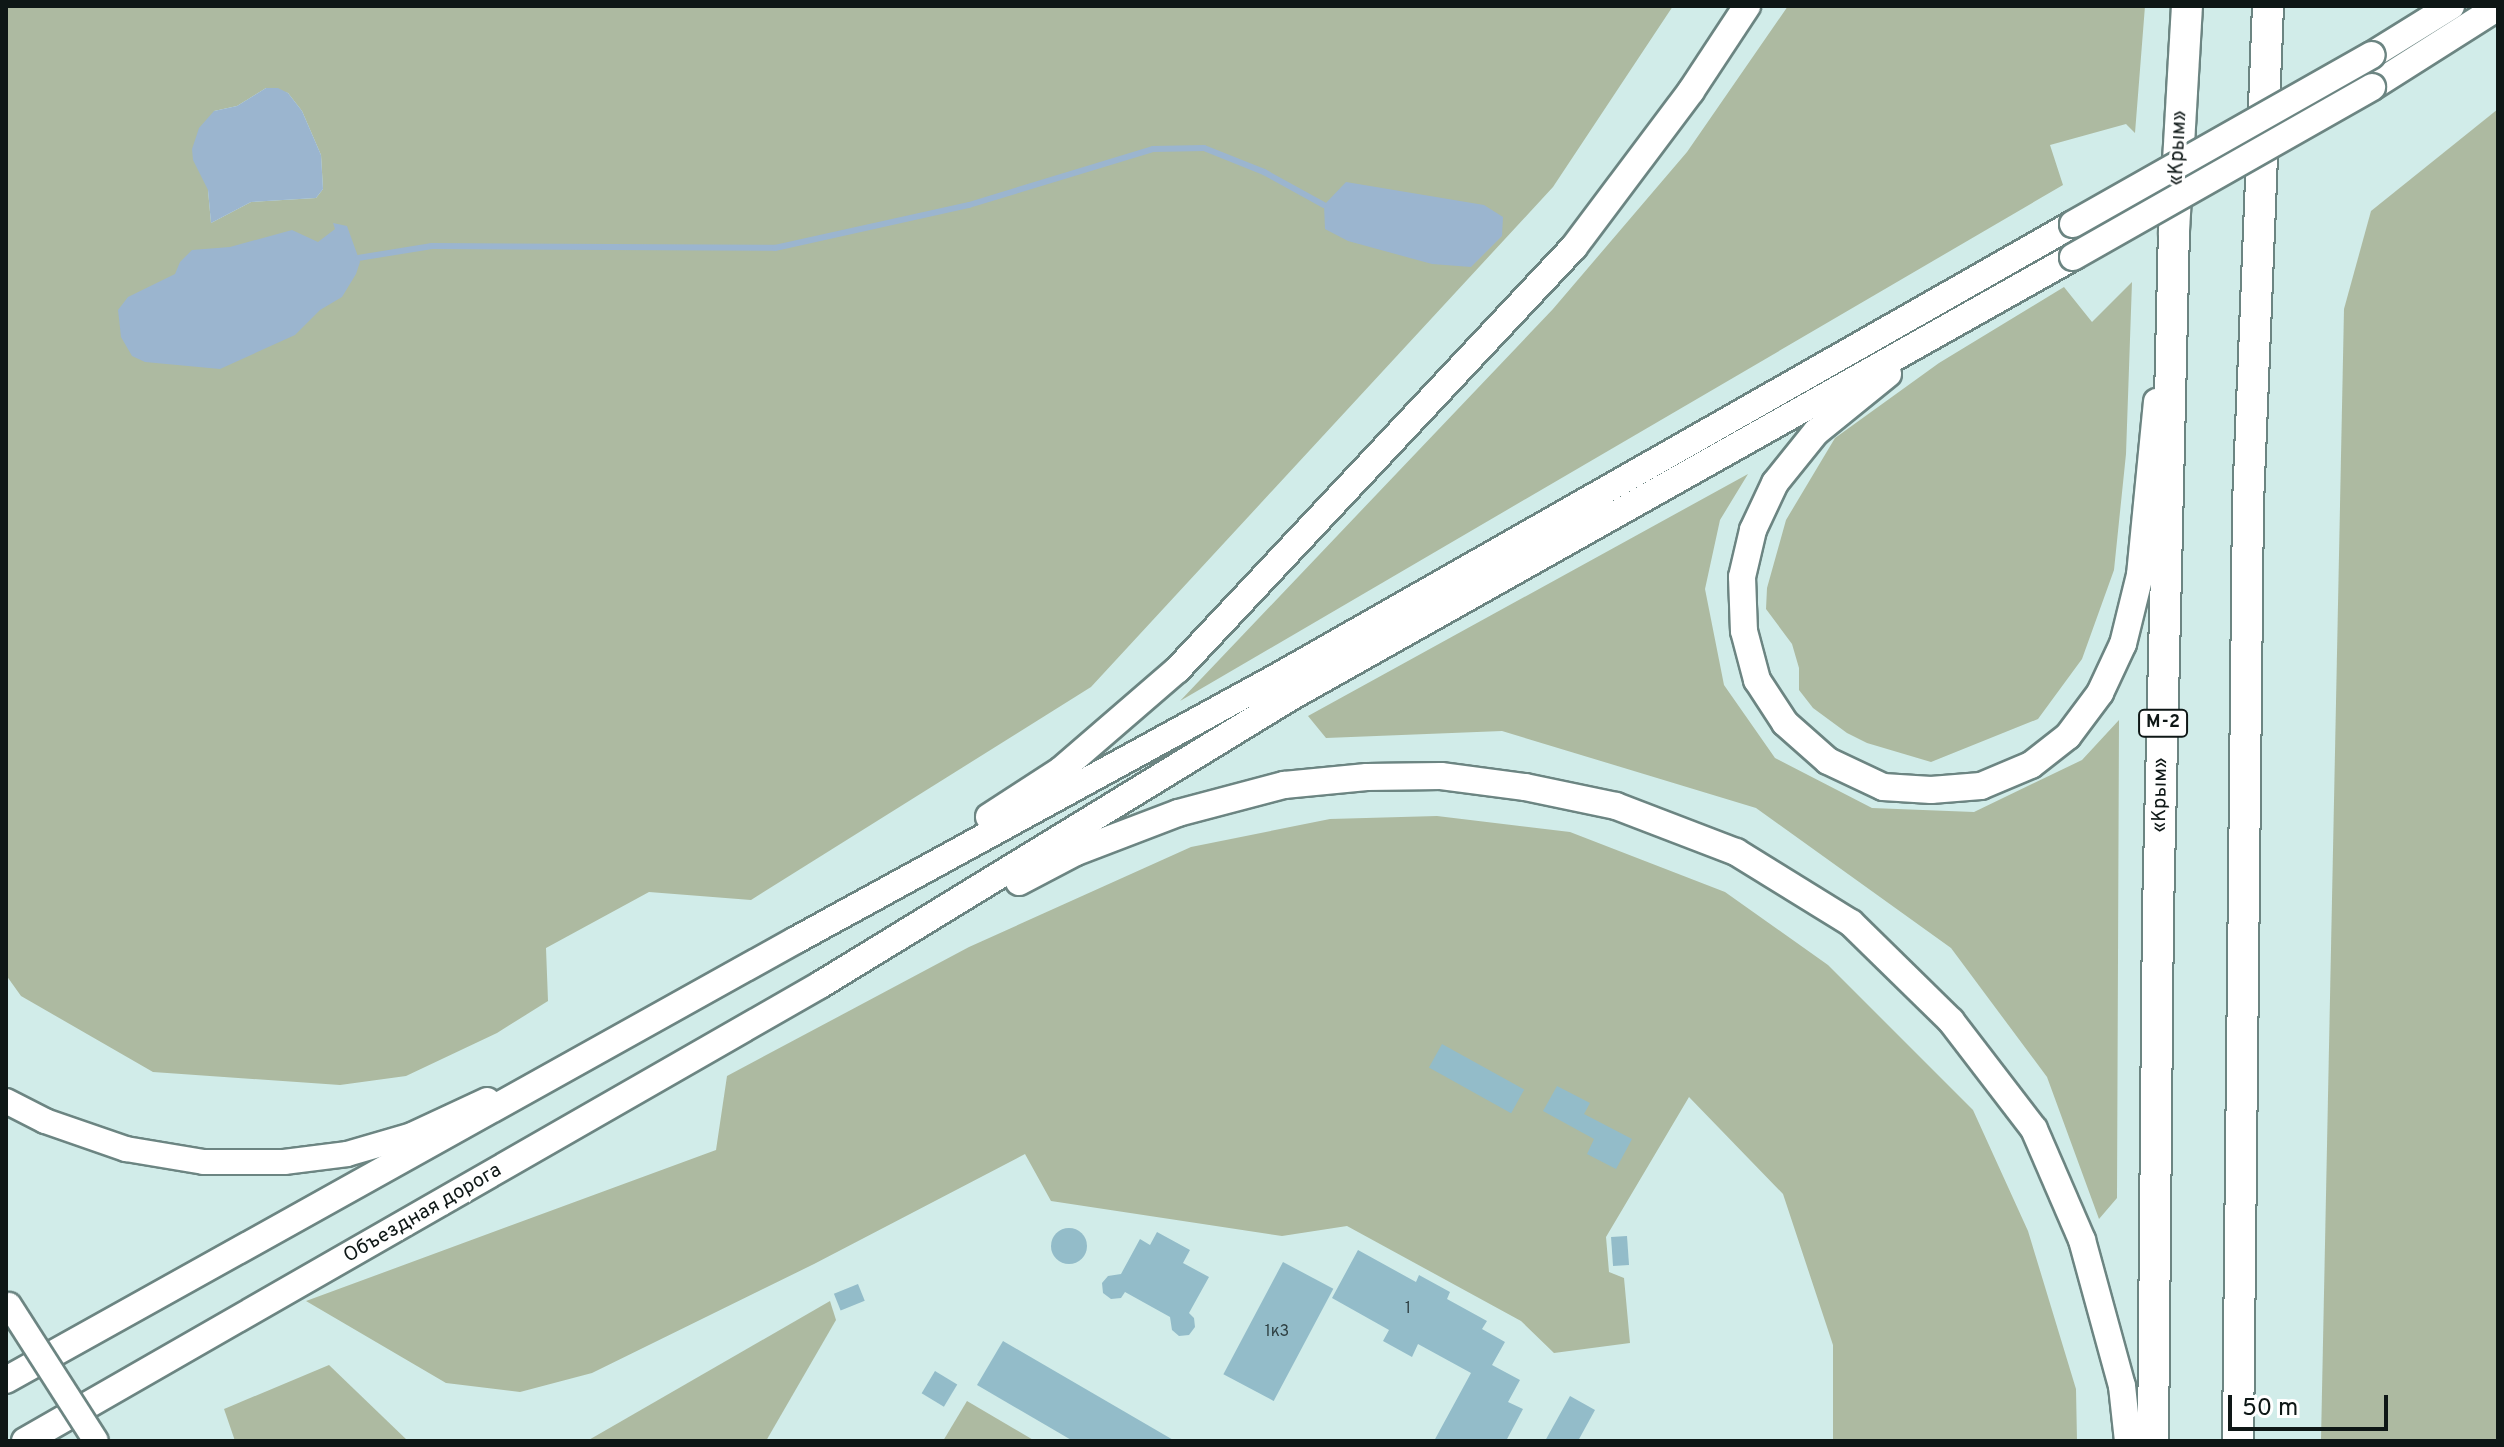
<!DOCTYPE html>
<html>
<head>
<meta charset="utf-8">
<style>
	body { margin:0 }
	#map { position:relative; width:2504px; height:1447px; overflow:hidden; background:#d1ece9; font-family:Overpass,sans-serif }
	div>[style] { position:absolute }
	.green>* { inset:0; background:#adbaa1 }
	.water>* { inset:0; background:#9bb5cf }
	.stream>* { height:6px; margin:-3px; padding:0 3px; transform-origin:3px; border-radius:3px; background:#9bb5cf }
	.building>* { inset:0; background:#93bcc9; transform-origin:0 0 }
	.round { border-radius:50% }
	.roads { filter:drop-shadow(2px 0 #6c8582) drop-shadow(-2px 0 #6c8582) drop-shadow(0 2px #6c8582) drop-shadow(0 -2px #6c8582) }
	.secondary>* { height:24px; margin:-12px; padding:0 12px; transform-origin:12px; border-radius:12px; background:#fff }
	.primary>* { height:26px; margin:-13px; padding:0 13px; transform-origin:13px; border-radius:13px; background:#fff }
	.highway>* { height:30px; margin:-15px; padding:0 15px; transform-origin:15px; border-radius:15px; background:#fff }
	.bridges { filter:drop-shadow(2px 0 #6c8582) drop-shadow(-2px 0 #6c8582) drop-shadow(0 2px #6c8582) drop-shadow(0 -2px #6c8582) }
	.secondary-bridge>* { height:24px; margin:-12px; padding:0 12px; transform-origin:12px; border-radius:12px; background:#fff }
	.primary-bridge>* { height:26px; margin:-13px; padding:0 13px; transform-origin:13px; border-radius:13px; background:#fff }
	span { translate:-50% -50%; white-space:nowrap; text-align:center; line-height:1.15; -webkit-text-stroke:6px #fff; paint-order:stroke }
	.number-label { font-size:16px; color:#2f4043 }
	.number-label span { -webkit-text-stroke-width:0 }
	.shield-label span { padding:2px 6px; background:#fff; border:2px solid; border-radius:6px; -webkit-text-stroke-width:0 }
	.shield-label { font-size:18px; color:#0e1716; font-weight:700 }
	.street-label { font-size:20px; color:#0e1716 }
	.frame { position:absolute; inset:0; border:8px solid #0e1716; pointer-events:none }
	.scale { position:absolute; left:2228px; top:1395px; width:160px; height:36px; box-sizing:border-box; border:4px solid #0e1716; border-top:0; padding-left:10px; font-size:24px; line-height:28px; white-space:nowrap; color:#0e1716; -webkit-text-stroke:6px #fff; paint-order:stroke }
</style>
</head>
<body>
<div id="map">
	<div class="green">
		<div style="clip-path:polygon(evenodd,6px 6px,1673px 6px,1553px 187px,1091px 687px,751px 900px,649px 892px,546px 948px,548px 1001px,497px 1033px,406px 1076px,340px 1085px,153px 1072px,21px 996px,6px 975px,6px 6px,266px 88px,288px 93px,302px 111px,321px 155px,323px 189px,316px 198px,251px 202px,211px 223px,208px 190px,214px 111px,237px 106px,266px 88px)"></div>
		<div style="clip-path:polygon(1788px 6px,2145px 6px,2135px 133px,2126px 124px,2050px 145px,2063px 185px,1180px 701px,1553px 309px,1687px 152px)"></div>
		<div style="clip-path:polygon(2498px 109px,2498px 1441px,2321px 1441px,2344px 309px,2371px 211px)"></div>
		<div style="clip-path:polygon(2132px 282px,2126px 454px,2114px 570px,2082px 659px,2038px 719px,1931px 762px,1867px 743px,1847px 733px,1813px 708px,1799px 690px,1799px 668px,1792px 644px,1766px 609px,1767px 588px,1786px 520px,1835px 438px,1939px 363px,2064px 287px,2092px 322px)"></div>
		<div style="clip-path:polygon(1748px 474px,1720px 520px,1705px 589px,1724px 685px,1775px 758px,1872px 808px,1974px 812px,2082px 760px,2119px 720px,2117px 1198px,2099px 1219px,2047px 1077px,1951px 948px,1756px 808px,1502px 731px,1326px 738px,1308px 716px)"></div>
		<div style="clip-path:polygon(1437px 816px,1570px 832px,1725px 892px,1828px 965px,1973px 1110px,2028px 1231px,2076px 1389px,2077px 1441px,1833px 1441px,1833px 1345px,1783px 1194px,1689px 1097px,1606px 1237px,1609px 1272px,1624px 1278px,1630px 1343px,1554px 1353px,1521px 1321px,1347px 1226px,1282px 1236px,1051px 1201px,1025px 1154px,814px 1264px,592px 1373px,520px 1392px,446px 1383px,306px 1301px,716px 1150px,727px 1076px,969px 947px,1191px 847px,1330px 819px)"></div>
		<div style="clip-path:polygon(830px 1301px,836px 1320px,766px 1441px,587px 1441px)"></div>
		<div style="clip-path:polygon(329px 1365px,408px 1441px,235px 1441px,224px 1409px)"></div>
		<div style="clip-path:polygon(967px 1401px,1035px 1441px,943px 1441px)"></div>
	</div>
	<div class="water">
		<div style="clip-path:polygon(266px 88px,278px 88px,288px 93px,302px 111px,321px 155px,323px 189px,316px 198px,251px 202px,211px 223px,208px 190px,193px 160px,192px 149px,199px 128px,214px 111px,237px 106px)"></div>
		<div style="clip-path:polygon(1346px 182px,1484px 205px,1503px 217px,1502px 236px,1471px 267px,1432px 264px,1348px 241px,1325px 229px,1324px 205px)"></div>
		<div style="clip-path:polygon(333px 223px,347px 226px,360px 262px,356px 274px,342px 297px,320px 310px,295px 335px,220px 369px,145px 362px,132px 356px,121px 337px,118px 310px,128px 297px,175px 274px,180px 262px,192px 250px,230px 247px,292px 230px,318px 242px,335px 229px)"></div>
	</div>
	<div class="stream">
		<div style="left:358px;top:258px;width:75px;rotate:-9.2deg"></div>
		<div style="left:432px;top:246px;width:343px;rotate:0.3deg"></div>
		<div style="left:775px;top:248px;width:199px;rotate:-12.5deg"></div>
		<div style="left:969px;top:205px;width:192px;rotate:-16.9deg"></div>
		<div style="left:1153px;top:149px;width:51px;rotate:-1.1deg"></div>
		<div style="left:1204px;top:148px;width:65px;rotate:21.8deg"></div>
		<div style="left:1264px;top:172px;width:68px;rotate:28.8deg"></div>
	</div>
	<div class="building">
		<div style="left:1442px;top:1044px;width:94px;height:27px;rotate:29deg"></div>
		<div style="clip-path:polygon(1557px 1086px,1590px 1103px,1584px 1114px,1632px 1139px,1616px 1169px,1587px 1154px,1594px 1139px,1543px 1111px)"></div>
		<div class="round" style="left:1051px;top:1228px;width:36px;height:36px"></div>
		<div style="clip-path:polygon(1157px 1232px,1190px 1250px,1183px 1263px,1209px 1277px,1189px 1313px,1194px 1318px,1195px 1327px,1189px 1335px,1179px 1336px,1172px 1330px,1170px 1317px,1125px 1292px,1121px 1298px,1111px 1299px,1103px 1293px,1102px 1283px,1108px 1276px,1121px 1274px,1140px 1239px,1150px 1245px)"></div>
		<div style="left:1627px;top:1236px;width:29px;height:16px;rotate:86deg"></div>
		<div style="clip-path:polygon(1358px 1250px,1416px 1282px,1419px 1275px,1450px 1292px,1447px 1299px,1487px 1321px,1482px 1329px,1505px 1342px,1492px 1365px,1520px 1380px,1508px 1402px,1523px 1409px,1506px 1441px,1434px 1441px,1471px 1373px,1418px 1344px,1412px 1357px,1383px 1341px,1389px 1330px,1332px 1298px)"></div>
		<div style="left:1283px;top:1262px;width:57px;height:127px;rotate:28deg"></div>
		<div style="left:858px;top:1284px;width:18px;height:26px;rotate:68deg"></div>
		<div style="clip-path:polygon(1003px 1341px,1175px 1441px,1073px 1441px,977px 1385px)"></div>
		<div style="left:935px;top:1371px;width:26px;height:26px;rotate:31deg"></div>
		<div style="clip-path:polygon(1570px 1396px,1595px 1410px,1578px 1441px,1545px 1441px)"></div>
	</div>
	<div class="roads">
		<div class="secondary">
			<div style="left:6px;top:1101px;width:44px;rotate:27.1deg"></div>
			<div style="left:45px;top:1121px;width:86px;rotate:19.1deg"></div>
			<div style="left:126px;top:1149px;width:79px;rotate:9.5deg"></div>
			<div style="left:204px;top:1162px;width:80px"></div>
			<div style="left:284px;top:1162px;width:64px;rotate:-7.2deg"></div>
			<div style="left:347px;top:1154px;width:68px;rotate:-16.3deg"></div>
			<div style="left:412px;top:1135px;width:83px;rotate:-25deg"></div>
		</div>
		<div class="primary">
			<div style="left:2372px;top:55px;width:93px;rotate:-31.8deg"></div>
			<div style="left:2372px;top:87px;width:149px;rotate:-32.4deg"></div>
			<div style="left:1888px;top:374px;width:92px;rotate:141.1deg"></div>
			<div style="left:1816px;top:432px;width:65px;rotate:128.8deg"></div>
			<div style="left:1775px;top:483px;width:52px;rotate:115.1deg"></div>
			<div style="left:1753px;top:530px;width:48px;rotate:103.2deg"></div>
			<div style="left:1742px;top:577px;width:54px;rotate:87.9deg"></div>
			<div style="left:1744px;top:631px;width:51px;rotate:75.1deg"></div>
			<div style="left:1757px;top:680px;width:51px;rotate:56.9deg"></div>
			<div style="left:1785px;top:723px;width:57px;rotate:41.5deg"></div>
			<div style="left:1828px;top:761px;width:61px;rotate:25.3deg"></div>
			<div style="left:1883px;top:787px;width:48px;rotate:3.6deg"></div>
			<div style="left:1931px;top:790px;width:50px;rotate:-4.6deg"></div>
			<div style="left:1981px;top:786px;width:54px;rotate:-22.8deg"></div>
			<div style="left:2031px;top:765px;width:47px;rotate:-38.1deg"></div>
			<div style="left:2068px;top:736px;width:54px;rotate:-53.3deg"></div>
			<div style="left:2100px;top:693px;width:54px;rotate:-64.9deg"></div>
			<div style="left:2123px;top:644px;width:71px;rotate:-76.2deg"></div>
			<div style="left:2140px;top:575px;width:174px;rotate:-84.4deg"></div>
			<div style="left:989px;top:817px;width:86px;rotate:-33.1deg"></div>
			<div style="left:1061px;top:770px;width:153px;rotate:-40.8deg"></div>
			<div style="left:1177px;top:670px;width:580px;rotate:-46.82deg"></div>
			<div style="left:1574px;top:247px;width:195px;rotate:-53.1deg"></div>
			<div style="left:1691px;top:91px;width:102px;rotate:-56.6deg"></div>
			<div style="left:1019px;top:882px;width:64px;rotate:-27.8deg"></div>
			<div style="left:1076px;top:852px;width:109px;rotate:-20.9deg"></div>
			<div style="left:1178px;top:813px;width:110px;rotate:-14.8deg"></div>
			<div style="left:1284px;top:785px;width:83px;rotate:-5.5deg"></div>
			<div style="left:1367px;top:777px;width:74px;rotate:-0.8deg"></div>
			<div style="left:1441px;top:776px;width:85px;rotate:7.5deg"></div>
			<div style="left:1525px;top:787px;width:93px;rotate:11.8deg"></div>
			<div style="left:1616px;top:806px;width:129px;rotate:21deg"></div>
			<div style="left:1736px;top:852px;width:135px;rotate:31.7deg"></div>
			<div style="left:1851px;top:923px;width:140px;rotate:44.4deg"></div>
			<div style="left:1951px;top:1021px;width:136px;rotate:52.5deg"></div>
			<div style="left:2034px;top:1129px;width:121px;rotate:66.6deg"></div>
			<div style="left:2082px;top:1240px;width:151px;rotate:74.7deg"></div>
			<div style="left:2122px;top:1386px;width:55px;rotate:83.8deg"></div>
			<div style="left:6px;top:1380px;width:904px;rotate:-29.12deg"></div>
			<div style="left:796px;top:940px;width:548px;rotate:-28.67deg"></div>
			<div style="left:1277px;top:677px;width:916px;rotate:-29.64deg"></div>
			<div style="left:25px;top:1441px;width:916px;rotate:-29.84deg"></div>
			<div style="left:820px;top:985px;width:550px;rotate:-31.46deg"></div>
			<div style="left:1289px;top:698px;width:900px;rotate:-29.36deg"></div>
		</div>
		<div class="highway">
			<div style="left:2153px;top:1441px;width:528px;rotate:-89.46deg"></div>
			<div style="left:2158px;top:913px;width:682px;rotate:-88.66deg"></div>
			<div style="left:2174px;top:231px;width:225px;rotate:-86.7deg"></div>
			<div style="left:2238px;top:1441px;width:937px;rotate:-89.39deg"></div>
			<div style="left:2248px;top:504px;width:498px;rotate:-87.7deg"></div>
		</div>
	</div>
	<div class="bridges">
		<div class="secondary-bridge">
			<div style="left:9px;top:1305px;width:161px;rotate:57.4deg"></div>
		</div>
		<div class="primary-bridge">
			<div style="left:2073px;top:224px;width:343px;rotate:-29.5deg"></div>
			<div style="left:2073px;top:257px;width:344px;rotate:-29.6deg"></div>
		</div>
	</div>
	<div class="number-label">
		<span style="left:1408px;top:1309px">1</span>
		<span style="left:1277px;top:1332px">1к3</span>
	</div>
	<div class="shield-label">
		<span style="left:2163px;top:723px">М-2</span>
	</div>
	<div class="street-label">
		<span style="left:2179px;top:148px;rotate:-87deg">«Крым»</span>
		<span style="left:2161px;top:795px;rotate:-89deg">«Крым»</span>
		<span style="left:423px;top:1214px;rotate:-30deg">Объездная дорога</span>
	</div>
	<div class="frame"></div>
	<div class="scale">50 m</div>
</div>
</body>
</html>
